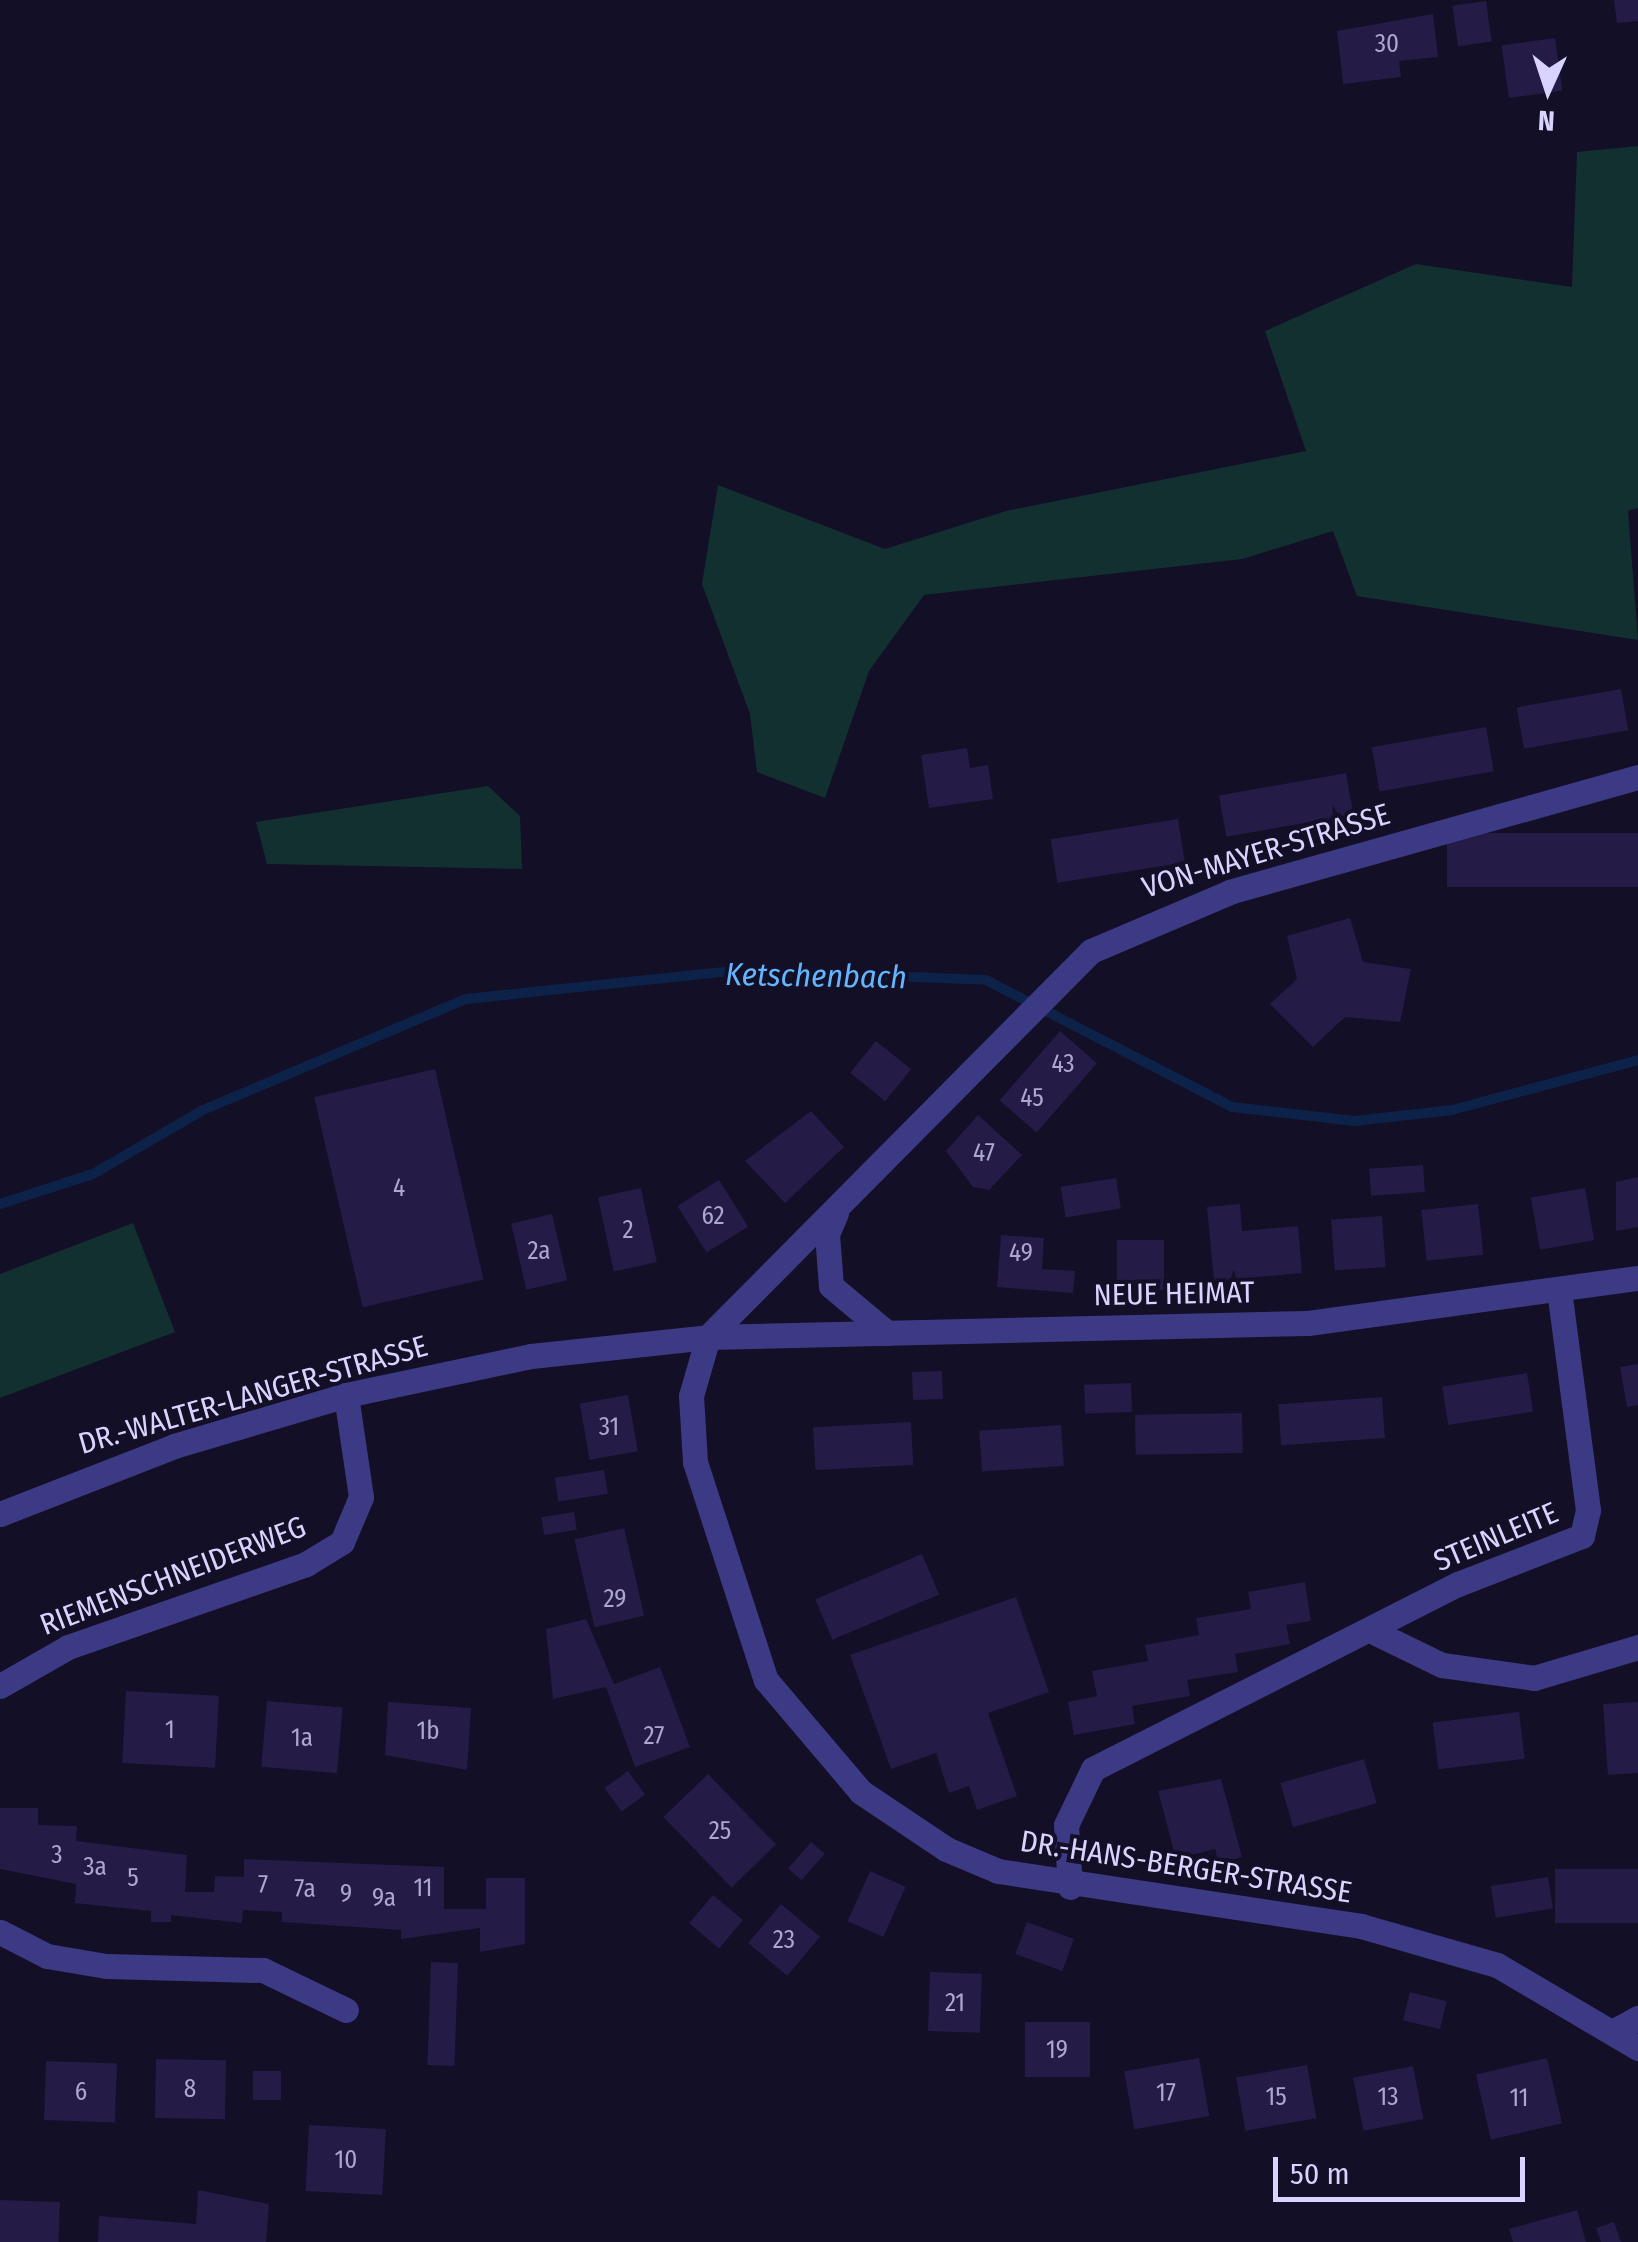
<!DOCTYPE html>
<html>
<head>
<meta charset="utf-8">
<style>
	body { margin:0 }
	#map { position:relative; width:1638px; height:2242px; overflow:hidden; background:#130f26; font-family:"Fira Sans Condensed",sans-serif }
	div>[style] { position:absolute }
	.green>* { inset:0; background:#12302f }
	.stream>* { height:10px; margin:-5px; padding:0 5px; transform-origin:5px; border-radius:5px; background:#0c2248 }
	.building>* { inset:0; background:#241b47; transform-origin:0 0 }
	.minor>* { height:25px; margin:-12.5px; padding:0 12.5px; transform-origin:12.5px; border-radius:12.5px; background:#3d3a85 }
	span { translate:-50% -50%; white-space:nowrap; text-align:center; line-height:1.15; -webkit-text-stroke:8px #130f26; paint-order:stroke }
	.number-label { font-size:25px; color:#aca6d1 }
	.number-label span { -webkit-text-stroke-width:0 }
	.street-label { font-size:30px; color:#d9d4ff }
	.water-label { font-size:32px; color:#62b6ff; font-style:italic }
	.north { position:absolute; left:1498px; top:40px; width:100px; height:100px; -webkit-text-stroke:8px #130f26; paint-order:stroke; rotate:183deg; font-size:28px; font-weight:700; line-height:40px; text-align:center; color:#d9d4ff }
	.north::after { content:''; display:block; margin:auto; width:35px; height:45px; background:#d9d4ff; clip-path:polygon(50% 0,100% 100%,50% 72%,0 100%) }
	.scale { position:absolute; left:1273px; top:2157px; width:252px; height:45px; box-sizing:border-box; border:5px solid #d9d4ff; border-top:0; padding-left:12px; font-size:30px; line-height:35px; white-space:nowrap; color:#d9d4ff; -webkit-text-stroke:8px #130f26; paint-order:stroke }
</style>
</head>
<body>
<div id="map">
	<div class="green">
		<div style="clip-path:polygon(1638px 146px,1638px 508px,1628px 511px,1638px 640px,1357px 596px,1333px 531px,1242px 559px,924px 595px,869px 671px,825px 798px,757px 772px,750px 714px,702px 584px,718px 485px,885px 549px,1006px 511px,1306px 451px,1265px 331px,1416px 264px,1572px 287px,1577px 152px)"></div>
		<div style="clip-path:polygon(488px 786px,520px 816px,522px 869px,267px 864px,256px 822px)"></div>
		<div style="clip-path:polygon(133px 1223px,175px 1332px,0 1398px,0 1274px)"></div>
	</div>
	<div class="stream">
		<div style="left:0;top:1204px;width:98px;rotate:-17.9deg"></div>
		<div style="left:93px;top:1174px;width:127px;rotate:-30.2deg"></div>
		<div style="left:203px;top:1110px;width:285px;rotate:-22.9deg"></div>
		<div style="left:466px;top:999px;width:276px;rotate:-6deg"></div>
		<div style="left:740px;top:970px;width:246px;rotate:2.3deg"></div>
		<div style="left:986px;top:980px;width:277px;rotate:27.3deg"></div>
		<div style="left:1232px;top:1107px;width:123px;rotate:6.5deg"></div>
		<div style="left:1354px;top:1121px;width:99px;rotate:-6.4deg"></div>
		<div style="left:1452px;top:1110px;width:193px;rotate:-15deg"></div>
	</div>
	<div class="building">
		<div style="clip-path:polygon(1614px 0,1638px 0,1638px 21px,1617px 23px)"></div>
		<div style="left:1486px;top:1px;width:41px;height:34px;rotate:82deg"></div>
		<div style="clip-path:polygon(1433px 14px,1438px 57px,1399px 61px,1401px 77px,1343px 84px,1337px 31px)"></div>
		<div style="left:1555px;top:38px;width:53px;height:54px;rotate:82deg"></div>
		<div style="left:1621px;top:689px;width:42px;height:106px;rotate:80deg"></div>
		<div style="left:1486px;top:727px;width:45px;height:116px;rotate:80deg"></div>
		<div style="clip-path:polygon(967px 748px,970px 768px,988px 765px,993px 799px,929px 808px,921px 755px)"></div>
		<div style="left:1346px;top:773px;width:42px;height:129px;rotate:80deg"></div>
		<div style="left:1178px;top:819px;width:44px;height:129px;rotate:81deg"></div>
		<div style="left:1638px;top:833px;width:54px;height:191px;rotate:90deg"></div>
		<div style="clip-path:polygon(1350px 918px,1363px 962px,1411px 969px,1400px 1022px,1345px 1017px,1313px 1047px,1270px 1004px,1297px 979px,1287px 936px)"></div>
		<div style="left:1060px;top:1031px;width:49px;height:92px;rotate:41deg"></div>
		<div style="left:876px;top:1041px;width:45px;height:41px;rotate:39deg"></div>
		<div style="left:435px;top:1069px;width:216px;height:124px;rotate:77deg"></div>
		<div style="clip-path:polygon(811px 1111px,844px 1147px,785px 1203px,745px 1161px)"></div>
		<div style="clip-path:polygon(978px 1115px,1022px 1155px,989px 1190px,973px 1187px,946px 1151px)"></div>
		<div style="left:1423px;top:1165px;width:27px;height:54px;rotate:86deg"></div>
		<div style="clip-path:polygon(1638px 1177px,1638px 1227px,1616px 1231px,1616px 1182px)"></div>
		<div style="left:1116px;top:1178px;width:31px;height:56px;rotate:81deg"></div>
		<div style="left:719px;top:1180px;width:55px;height:49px;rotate:58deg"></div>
		<div style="left:641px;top:1188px;width:76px;height:44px;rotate:78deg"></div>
		<div style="left:1585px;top:1188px;width:53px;height:55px;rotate:80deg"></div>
		<div style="clip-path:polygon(1240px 1204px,1242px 1231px,1298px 1226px,1302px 1273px,1214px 1281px,1207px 1207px)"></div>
		<div style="left:1478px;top:1204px;width:51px;height:57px;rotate:84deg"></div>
		<div style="left:552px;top:1214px;width:68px;height:42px;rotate:77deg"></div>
		<div style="left:1382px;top:1216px;width:51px;height:51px;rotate:86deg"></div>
		<div style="clip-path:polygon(1001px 1235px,1044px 1238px,1042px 1269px,1075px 1271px,1073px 1293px,997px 1287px)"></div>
		<div style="left:1117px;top:1240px;width:47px;height:50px"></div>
		<div style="clip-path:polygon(1638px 1364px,1638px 1405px,1627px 1407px,1620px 1367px)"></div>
		<div style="left:942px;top:1371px;width:28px;height:30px;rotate:88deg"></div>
		<div style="left:1527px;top:1373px;width:39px;height:86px;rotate:81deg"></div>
		<div style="left:1131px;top:1383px;width:29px;height:47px;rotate:88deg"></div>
		<div style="left:628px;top:1395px;width:57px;height:49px;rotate:80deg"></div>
		<div style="left:1382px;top:1397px;width:41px;height:104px;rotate:86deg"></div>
		<div style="left:1242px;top:1413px;width:40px;height:107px;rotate:89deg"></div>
		<div style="left:911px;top:1422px;width:43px;height:98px;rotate:87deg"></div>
		<div style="left:1061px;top:1425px;width:41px;height:82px;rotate:86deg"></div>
		<div style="left:604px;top:1470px;width:24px;height:50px;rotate:81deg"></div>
		<div style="left:574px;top:1512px;width:18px;height:33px;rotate:81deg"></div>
		<div style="left:624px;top:1528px;width:90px;height:51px;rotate:77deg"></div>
		<div style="left:922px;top:1554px;width:44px;height:116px;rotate:67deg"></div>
		<div style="clip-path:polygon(1305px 1582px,1311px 1621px,1286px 1625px,1290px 1644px,1235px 1654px,1238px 1672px,1187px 1680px,1190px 1696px,1132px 1706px,1135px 1724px,1074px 1735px,1068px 1702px,1097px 1696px,1092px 1671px,1148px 1661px,1145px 1645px,1199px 1635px,1196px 1618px,1251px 1609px,1248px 1592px)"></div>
		<div style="clip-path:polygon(1016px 1597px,1049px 1692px,988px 1713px,1017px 1796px,977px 1810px,969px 1786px,949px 1793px,936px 1753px,891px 1769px,850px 1655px)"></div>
		<div style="clip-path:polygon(586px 1619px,614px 1684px,660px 1667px,690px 1747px,635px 1767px,606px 1687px,553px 1699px,546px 1629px)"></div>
		<div style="left:126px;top:1691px;width:93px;height:72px;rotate:3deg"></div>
		<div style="left:267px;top:1701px;width:76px;height:66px;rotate:5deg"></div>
		<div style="clip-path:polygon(388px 1702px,471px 1708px,467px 1770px,385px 1755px)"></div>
		<div style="clip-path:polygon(1638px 1702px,1638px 1773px,1608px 1775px,1603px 1704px)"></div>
		<div style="left:1519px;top:1712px;width:47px;height:87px;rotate:83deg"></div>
		<div style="left:1364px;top:1759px;width:46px;height:87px;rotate:74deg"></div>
		<div style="left:628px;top:1771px;width:29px;height:29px;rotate:54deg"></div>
		<div style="left:708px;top:1774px;width:98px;height:62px;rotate:46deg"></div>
		<div style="clip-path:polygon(1221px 1779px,1242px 1857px,1219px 1864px,1215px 1849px,1176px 1859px,1158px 1791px)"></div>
		<div style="clip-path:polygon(0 1808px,38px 1808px,38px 1825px,77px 1826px,76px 1841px,187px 1855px,185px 1892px,214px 1892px,215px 1876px,244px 1877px,244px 1859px,444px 1867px,444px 1909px,486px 1909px,486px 1878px,525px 1878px,525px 1944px,480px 1952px,480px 1928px,401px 1939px,401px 1930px,282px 1922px,282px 1912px,243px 1910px,242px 1923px,171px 1915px,171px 1922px,151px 1922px,151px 1911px,75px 1903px,76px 1884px,0 1869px)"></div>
		<div style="left:811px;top:1842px;width:18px;height:35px;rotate:41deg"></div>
		<div style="left:1638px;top:1869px;width:54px;height:83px;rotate:90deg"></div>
		<div style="left:870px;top:1871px;width:39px;height:55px;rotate:24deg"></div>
		<div style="left:1548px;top:1877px;width:32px;height:58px;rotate:81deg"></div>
		<div style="left:713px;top:1895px;width:39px;height:37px;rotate:40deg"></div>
		<div style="left:781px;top:1904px;width:51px;height:51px;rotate:40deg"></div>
		<div style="left:1027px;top:1922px;width:50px;height:34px;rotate:20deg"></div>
		<div style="left:431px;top:1962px;width:27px;height:103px;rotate:2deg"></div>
		<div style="left:930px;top:1972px;width:52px;height:59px;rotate:2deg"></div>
		<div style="left:1410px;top:1992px;width:38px;height:29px;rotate:14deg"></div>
		<div style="left:1025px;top:2022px;width:65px;height:55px"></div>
		<div style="left:1199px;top:2058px;width:59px;height:76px;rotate:80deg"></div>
		<div style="left:1547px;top:2058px;width:67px;height:73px;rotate:77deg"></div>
		<div style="left:156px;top:2059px;width:70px;height:59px;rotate:1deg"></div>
		<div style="left:46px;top:2061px;width:71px;height:59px;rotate:2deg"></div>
		<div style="left:1307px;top:2065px;width:54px;height:72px;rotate:80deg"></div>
		<div style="left:1413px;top:2066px;width:54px;height:61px;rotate:79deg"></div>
		<div style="left:253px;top:2071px;width:28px;height:29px"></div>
		<div style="left:309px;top:2125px;width:77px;height:66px;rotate:3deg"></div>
		<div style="clip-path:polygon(198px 2190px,269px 2204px,266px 2242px,98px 2242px,99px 2216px,196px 2224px)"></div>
		<div style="left:0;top:2200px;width:60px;height:42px;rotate:2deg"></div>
		<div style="clip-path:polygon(1577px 2210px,1586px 2242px,1513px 2242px,1509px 2229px)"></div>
		<div style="clip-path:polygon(1614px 2222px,1621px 2242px,1601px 2242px,1596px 2228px)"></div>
	</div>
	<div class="minor">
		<div style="left:1638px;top:777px;width:424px;rotate:164.3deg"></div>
		<div style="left:1230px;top:892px;width:151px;rotate:157deg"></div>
		<div style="left:1091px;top:951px;width:544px;rotate:134.78deg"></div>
		<div style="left:708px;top:1337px;width:61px;rotate:106.1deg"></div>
		<div style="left:691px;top:1396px;width:66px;rotate:86.5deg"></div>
		<div style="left:695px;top:1462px;width:229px;rotate:72deg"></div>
		<div style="left:766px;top:1680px;width:147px;rotate:49.7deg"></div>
		<div style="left:861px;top:1792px;width:102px;rotate:33.8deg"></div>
		<div style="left:946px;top:1849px;width:56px;rotate:22.9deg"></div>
		<div style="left:998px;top:1871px;width:367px;rotate:8.6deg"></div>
		<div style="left:1361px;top:1926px;width:141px;rotate:16deg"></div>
		<div style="left:1497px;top:1965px;width:164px;rotate:30.5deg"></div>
		<div style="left:836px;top:1213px;width:23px;rotate:113deg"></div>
		<div style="left:827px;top:1234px;width:52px;rotate:85.6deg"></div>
		<div style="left:831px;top:1286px;width:73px;rotate:40deg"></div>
		<div style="left:0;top:1514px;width:187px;rotate:-21.3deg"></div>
		<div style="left:174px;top:1446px;width:179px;rotate:-16.5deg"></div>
		<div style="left:346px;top:1395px;width:189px;rotate:-11.9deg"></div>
		<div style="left:531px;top:1356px;width:178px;rotate:-6.1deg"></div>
		<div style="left:708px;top:1337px;width:600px;rotate:-1.34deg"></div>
		<div style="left:1308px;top:1323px;width:333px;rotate:-7.8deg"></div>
		<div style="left:1376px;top:1633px;width:73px;rotate:25.9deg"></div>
		<div style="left:1442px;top:1665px;width:93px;rotate:8deg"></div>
		<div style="left:1534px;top:1678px;width:109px;rotate:-16.6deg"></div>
		<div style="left:0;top:1686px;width:78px;rotate:-29.8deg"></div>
		<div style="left:68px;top:1647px;width:252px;rotate:-19.2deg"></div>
		<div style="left:306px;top:1564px;width:42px;rotate:-31.4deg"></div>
		<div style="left:342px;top:1542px;width:49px;rotate:-67.1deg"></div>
		<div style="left:361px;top:1497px;width:103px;rotate:-98.4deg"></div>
		<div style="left:1070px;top:1887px;width:62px;rotate:-93.7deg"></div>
		<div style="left:1066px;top:1825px;width:62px;rotate:-64.3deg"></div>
		<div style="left:1093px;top:1769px;width:409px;rotate:-26.9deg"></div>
		<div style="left:1458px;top:1584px;width:133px;rotate:-21.2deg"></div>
		<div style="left:1582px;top:1536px;width:27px;rotate:-77deg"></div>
		<div style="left:1588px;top:1510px;width:222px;rotate:-97.5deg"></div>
		<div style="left:0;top:1932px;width:53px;rotate:27.1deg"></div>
		<div style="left:47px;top:1956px;width:60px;rotate:9.6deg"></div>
		<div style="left:106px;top:1966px;width:157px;rotate:1.5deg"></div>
		<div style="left:263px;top:1970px;width:92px;rotate:25.7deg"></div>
		<div style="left:1616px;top:2030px;width:25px;rotate:-29deg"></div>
	</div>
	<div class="number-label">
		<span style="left:1387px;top:44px">30</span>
		<span style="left:1063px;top:1064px">43</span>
		<span style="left:1032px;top:1098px">45</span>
		<span style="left:984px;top:1153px">47</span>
		<span style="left:399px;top:1188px">4</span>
		<span style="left:713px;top:1216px">62</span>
		<span style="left:628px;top:1230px">2</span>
		<span style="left:539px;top:1251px">2a</span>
		<span style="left:1021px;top:1253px">49</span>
		<span style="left:609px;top:1427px">31</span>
		<span style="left:615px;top:1599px">29</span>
		<span style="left:170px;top:1730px">1</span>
		<span style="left:428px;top:1731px">1b</span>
		<span style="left:654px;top:1736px">27</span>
		<span style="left:302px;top:1738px">1a</span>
		<span style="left:720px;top:1831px">25</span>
		<span style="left:57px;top:1855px">3</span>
		<span style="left:95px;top:1867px">3a</span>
		<span style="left:133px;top:1878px">5</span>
		<span style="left:263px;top:1885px">7</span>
		<span style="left:423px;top:1888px">11</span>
		<span style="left:305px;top:1889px">7a</span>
		<span style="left:346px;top:1894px">9</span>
		<span style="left:384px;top:1898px">9a</span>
		<span style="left:784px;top:1940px">23</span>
		<span style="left:955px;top:2003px">21</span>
		<span style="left:1057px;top:2050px">19</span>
		<span style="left:190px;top:2089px">8</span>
		<span style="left:81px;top:2092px">6</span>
		<span style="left:1166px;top:2093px">17</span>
		<span style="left:1276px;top:2097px">15</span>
		<span style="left:1388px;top:2097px">13</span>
		<span style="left:1519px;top:2098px">11</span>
		<span style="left:346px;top:2160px">10</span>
	</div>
	<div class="street-label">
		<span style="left:1266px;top:851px;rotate:-17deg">VON-MAYER-STRASSE</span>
		<span style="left:1174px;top:1294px;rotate:-1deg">NEUE HEIMAT</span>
		<span style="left:253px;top:1395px;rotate:-16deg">DR.-WALTER-LANGER-STRASSE</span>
		<span style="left:1496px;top:1537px;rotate:-23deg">STEINLEITE</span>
		<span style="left:173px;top:1576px;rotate:-21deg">RIEMENSCHNEIDERWEG</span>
		<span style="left:1186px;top:1867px;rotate:9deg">DR.-HANS-BERGER-STRASSE</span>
	</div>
	<div class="water-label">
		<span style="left:816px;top:976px;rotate:1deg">Ketschenbach</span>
	</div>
	<div class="north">N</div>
	<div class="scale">50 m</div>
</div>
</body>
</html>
